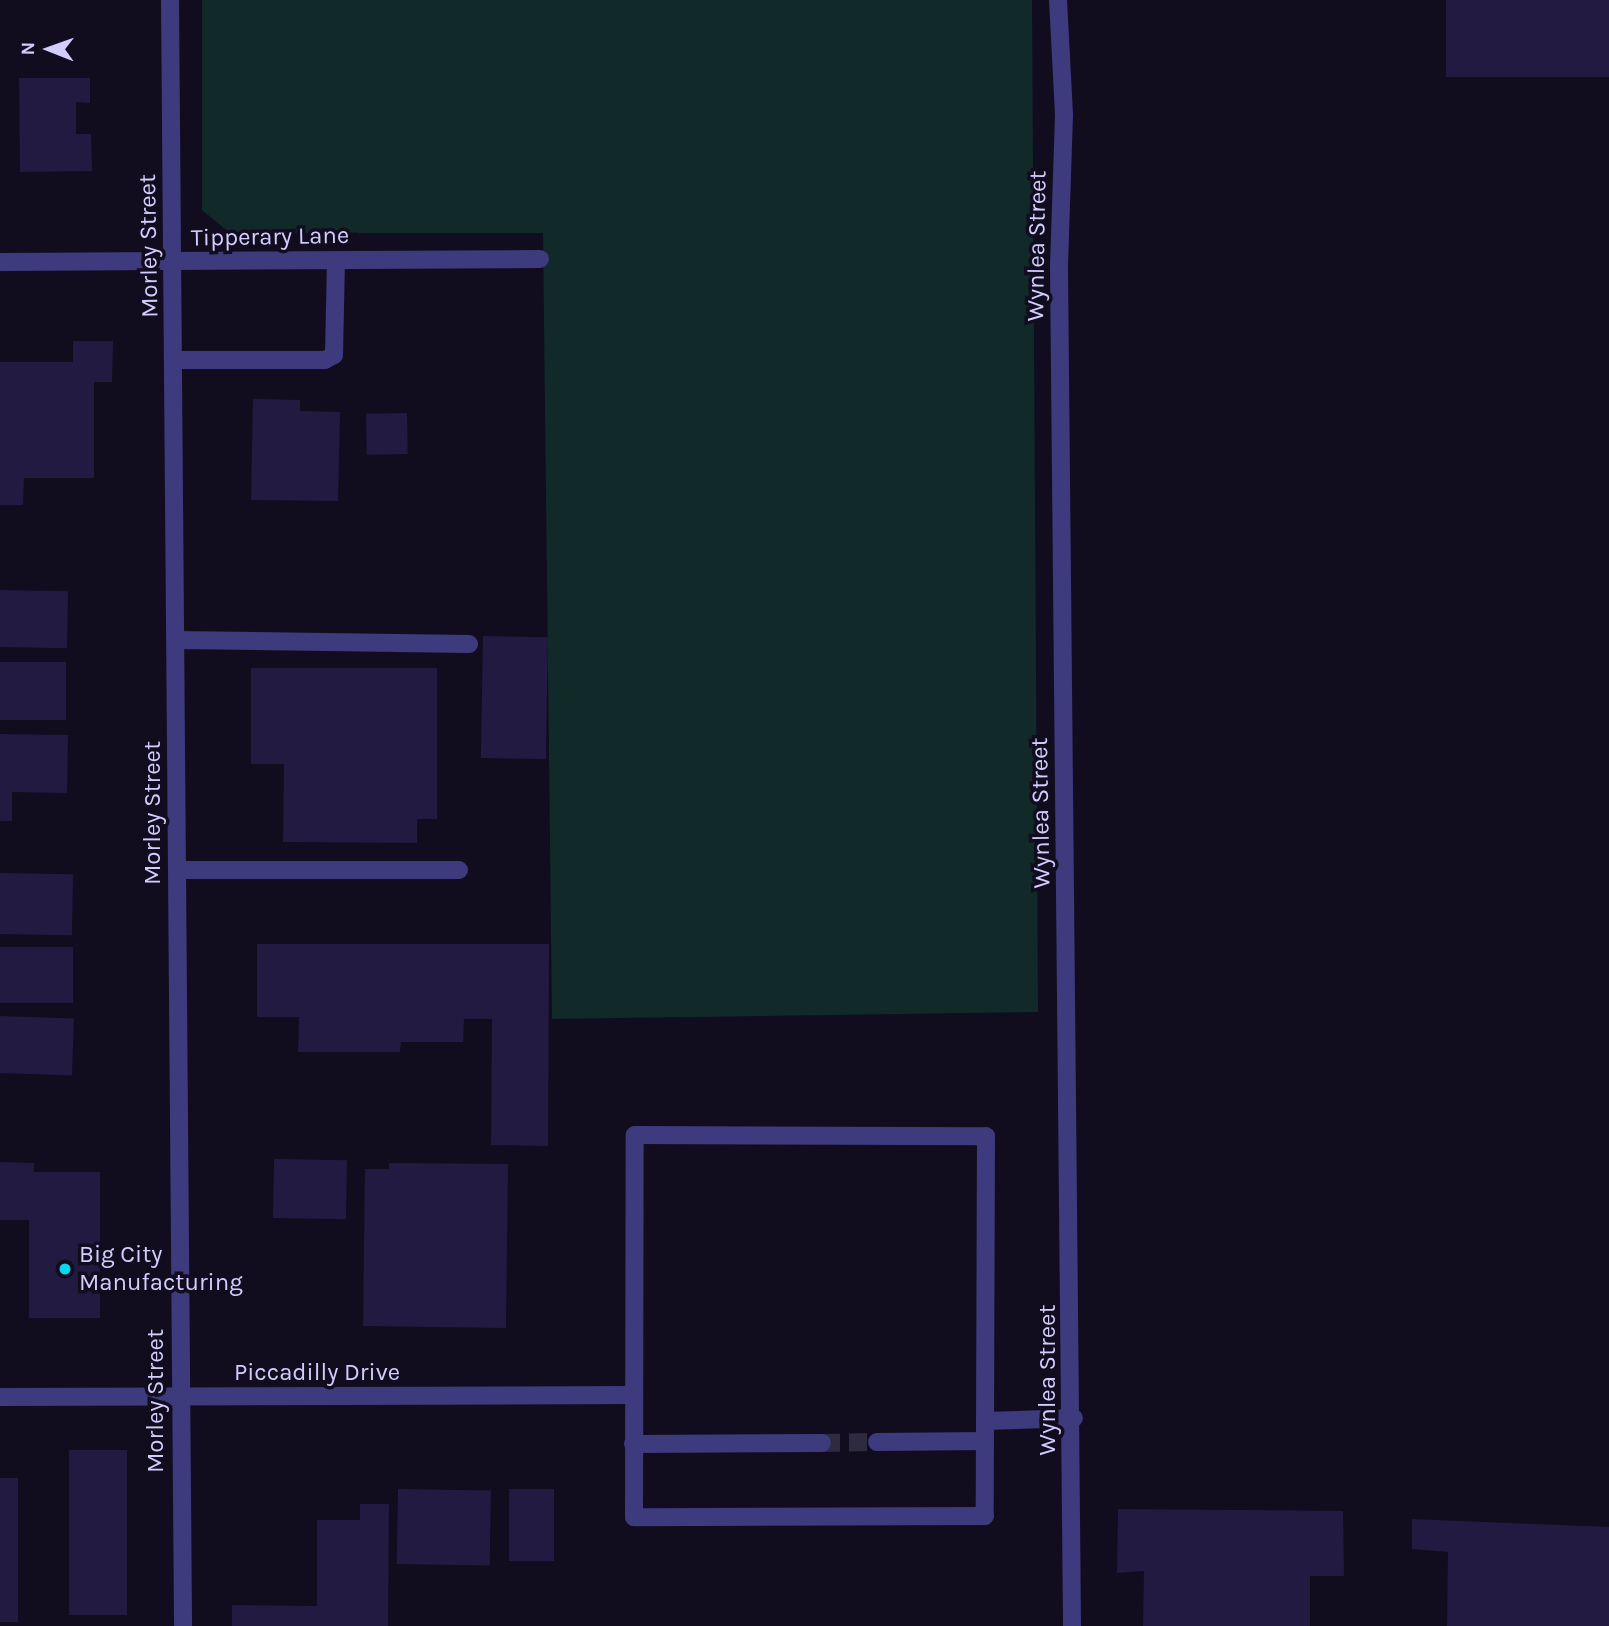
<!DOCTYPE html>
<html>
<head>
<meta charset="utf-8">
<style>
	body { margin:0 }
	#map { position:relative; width:1609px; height:1626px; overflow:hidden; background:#110d1f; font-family:Karla,sans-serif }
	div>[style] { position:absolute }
	.green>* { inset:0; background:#112928 }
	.building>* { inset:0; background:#221a40; transform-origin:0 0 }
	.minor-tunnel>* { height:18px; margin-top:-9px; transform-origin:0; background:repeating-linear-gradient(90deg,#2e2a40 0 18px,transparent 0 27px) }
	.minor>* { height:18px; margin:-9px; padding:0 9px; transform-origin:9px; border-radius:9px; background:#3d3a7d }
	.dots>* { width:19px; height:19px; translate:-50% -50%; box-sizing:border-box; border:4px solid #110d1f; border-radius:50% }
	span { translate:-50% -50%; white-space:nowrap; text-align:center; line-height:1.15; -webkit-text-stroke:7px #110d1f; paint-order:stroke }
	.street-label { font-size:24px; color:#d3cdfd }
	.poi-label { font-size:24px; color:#d3cdfd }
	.left { translate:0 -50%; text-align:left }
	.north { position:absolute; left:14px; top:14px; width:70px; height:70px; -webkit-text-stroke:5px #110d1f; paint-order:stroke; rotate:271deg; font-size:19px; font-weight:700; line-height:28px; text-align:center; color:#d3cdfd }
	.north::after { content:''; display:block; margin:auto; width:24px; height:32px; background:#d3cdfd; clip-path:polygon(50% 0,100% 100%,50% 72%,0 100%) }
</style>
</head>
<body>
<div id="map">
	<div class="green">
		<div style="clip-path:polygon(202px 0,1032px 0,1038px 1012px,552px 1019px,543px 233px,230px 233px,202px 210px)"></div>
	</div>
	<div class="building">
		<div style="left:1446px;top:0;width:163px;height:77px"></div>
		<div style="clip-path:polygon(19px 78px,90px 78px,90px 103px,76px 102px,76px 134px,91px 134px,92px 171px,20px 172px)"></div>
		<div style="clip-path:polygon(73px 341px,113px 341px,112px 382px,94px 382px,94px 478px,24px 478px,23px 505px,0 505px,0 362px,73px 362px)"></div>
		<div style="clip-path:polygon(253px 399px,300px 400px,300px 411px,340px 412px,338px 501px,251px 500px)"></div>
		<div style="left:407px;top:413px;width:41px;height:41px;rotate:89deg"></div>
		<div style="left:0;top:590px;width:68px;height:57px;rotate:1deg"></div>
		<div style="left:483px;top:636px;width:65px;height:122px;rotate:1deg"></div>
		<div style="left:0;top:662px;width:66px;height:58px"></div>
		<div style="clip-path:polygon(251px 668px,437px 668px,437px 819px,417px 819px,417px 843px,283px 842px,284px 764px,251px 764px)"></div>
		<div style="clip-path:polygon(0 734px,68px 735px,67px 793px,12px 792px,12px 821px,0 821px)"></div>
		<div style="left:0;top:873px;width:73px;height:61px;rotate:1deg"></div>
		<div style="clip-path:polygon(257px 944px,549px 944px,548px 1146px,491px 1145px,492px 1019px,464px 1019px,463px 1042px,401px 1042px,400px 1052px,298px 1052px,299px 1017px,257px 1017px)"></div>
		<div style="left:0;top:947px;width:73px;height:56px"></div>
		<div style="left:0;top:1016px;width:74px;height:57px;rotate:2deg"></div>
		<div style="left:274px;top:1159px;width:73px;height:59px;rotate:1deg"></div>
		<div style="clip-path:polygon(0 1162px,34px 1163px,34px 1172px,100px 1172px,100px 1318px,29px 1318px,29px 1220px,0 1220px)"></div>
		<div style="clip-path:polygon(389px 1163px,508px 1164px,506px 1328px,363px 1326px,365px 1169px,389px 1169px)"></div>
		<div style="left:69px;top:1450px;width:58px;height:165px"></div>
		<div style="left:0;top:1478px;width:18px;height:144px"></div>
		<div style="left:398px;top:1489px;width:93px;height:75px;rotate:1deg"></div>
		<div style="left:509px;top:1489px;width:45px;height:72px"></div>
		<div style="clip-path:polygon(360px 1504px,389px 1504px,388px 1626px,232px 1626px,232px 1605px,317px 1606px,317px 1520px,360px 1520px)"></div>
		<div style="clip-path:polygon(1118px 1509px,1343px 1511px,1344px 1576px,1310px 1576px,1310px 1626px,1143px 1626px,1144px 1571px,1117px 1573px)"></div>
		<div style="clip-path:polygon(1412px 1519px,1609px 1527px,1609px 1626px,1447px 1626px,1448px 1552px,1412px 1549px)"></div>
	</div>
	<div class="minor-tunnel">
		<div style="left:822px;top:1443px;width:55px;rotate:-1deg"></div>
	</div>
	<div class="minor">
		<div style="left:170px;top:0;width:1626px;rotate:89.54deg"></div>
		<div style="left:1058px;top:0;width:115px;rotate:87deg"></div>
		<div style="left:1064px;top:115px;width:153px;rotate:91.9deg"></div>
		<div style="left:1059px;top:268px;width:1358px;rotate:89.45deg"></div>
		<div style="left:0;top:262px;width:540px;rotate:-0.32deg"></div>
		<div style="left:175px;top:360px;width:150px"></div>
		<div style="left:325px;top:360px;width:10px;rotate:-29deg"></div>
		<div style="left:334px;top:355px;width:94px;rotate:-88.8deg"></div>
		<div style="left:177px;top:640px;width:292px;rotate:0.8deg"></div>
		<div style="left:178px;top:870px;width:281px"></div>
		<div style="left:635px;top:1135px;width:351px;rotate:0.2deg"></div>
		<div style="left:986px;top:1136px;width:380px;rotate:90.2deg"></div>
		<div style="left:985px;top:1516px;width:351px;rotate:179.8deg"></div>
		<div style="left:634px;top:1517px;width:382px;rotate:-89.9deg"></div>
		<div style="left:0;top:1397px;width:633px;rotate:-0.18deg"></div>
		<div style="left:985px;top:1421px;width:89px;rotate:-1.9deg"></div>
		<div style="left:877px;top:1442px;width:108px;rotate:-0.5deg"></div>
		<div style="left:633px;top:1444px;width:189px;rotate:-0.3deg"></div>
	</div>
	<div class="dots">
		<div style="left:65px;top:1269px;background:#08d5ee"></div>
	</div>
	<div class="street-label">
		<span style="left:270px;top:237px;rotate:-1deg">Tipperary Lane</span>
		<span style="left:149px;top:246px;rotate:-91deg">Morley Street</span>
		<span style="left:1037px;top:246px;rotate:-89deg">Wynlea Street</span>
		<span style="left:153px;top:813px;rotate:-90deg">Morley Street</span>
		<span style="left:1041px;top:813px;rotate:-91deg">Wynlea Street</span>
		<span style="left:317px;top:1373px">Piccadilly Drive</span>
		<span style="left:1048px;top:1380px;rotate:-90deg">Wynlea Street</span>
		<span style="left:156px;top:1401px;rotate:-90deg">Morley Street</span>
	</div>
	<div class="poi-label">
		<span class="left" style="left:79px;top:1269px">Big City<br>Manufacturing</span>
	</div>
	<div class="north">N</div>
</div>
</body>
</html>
